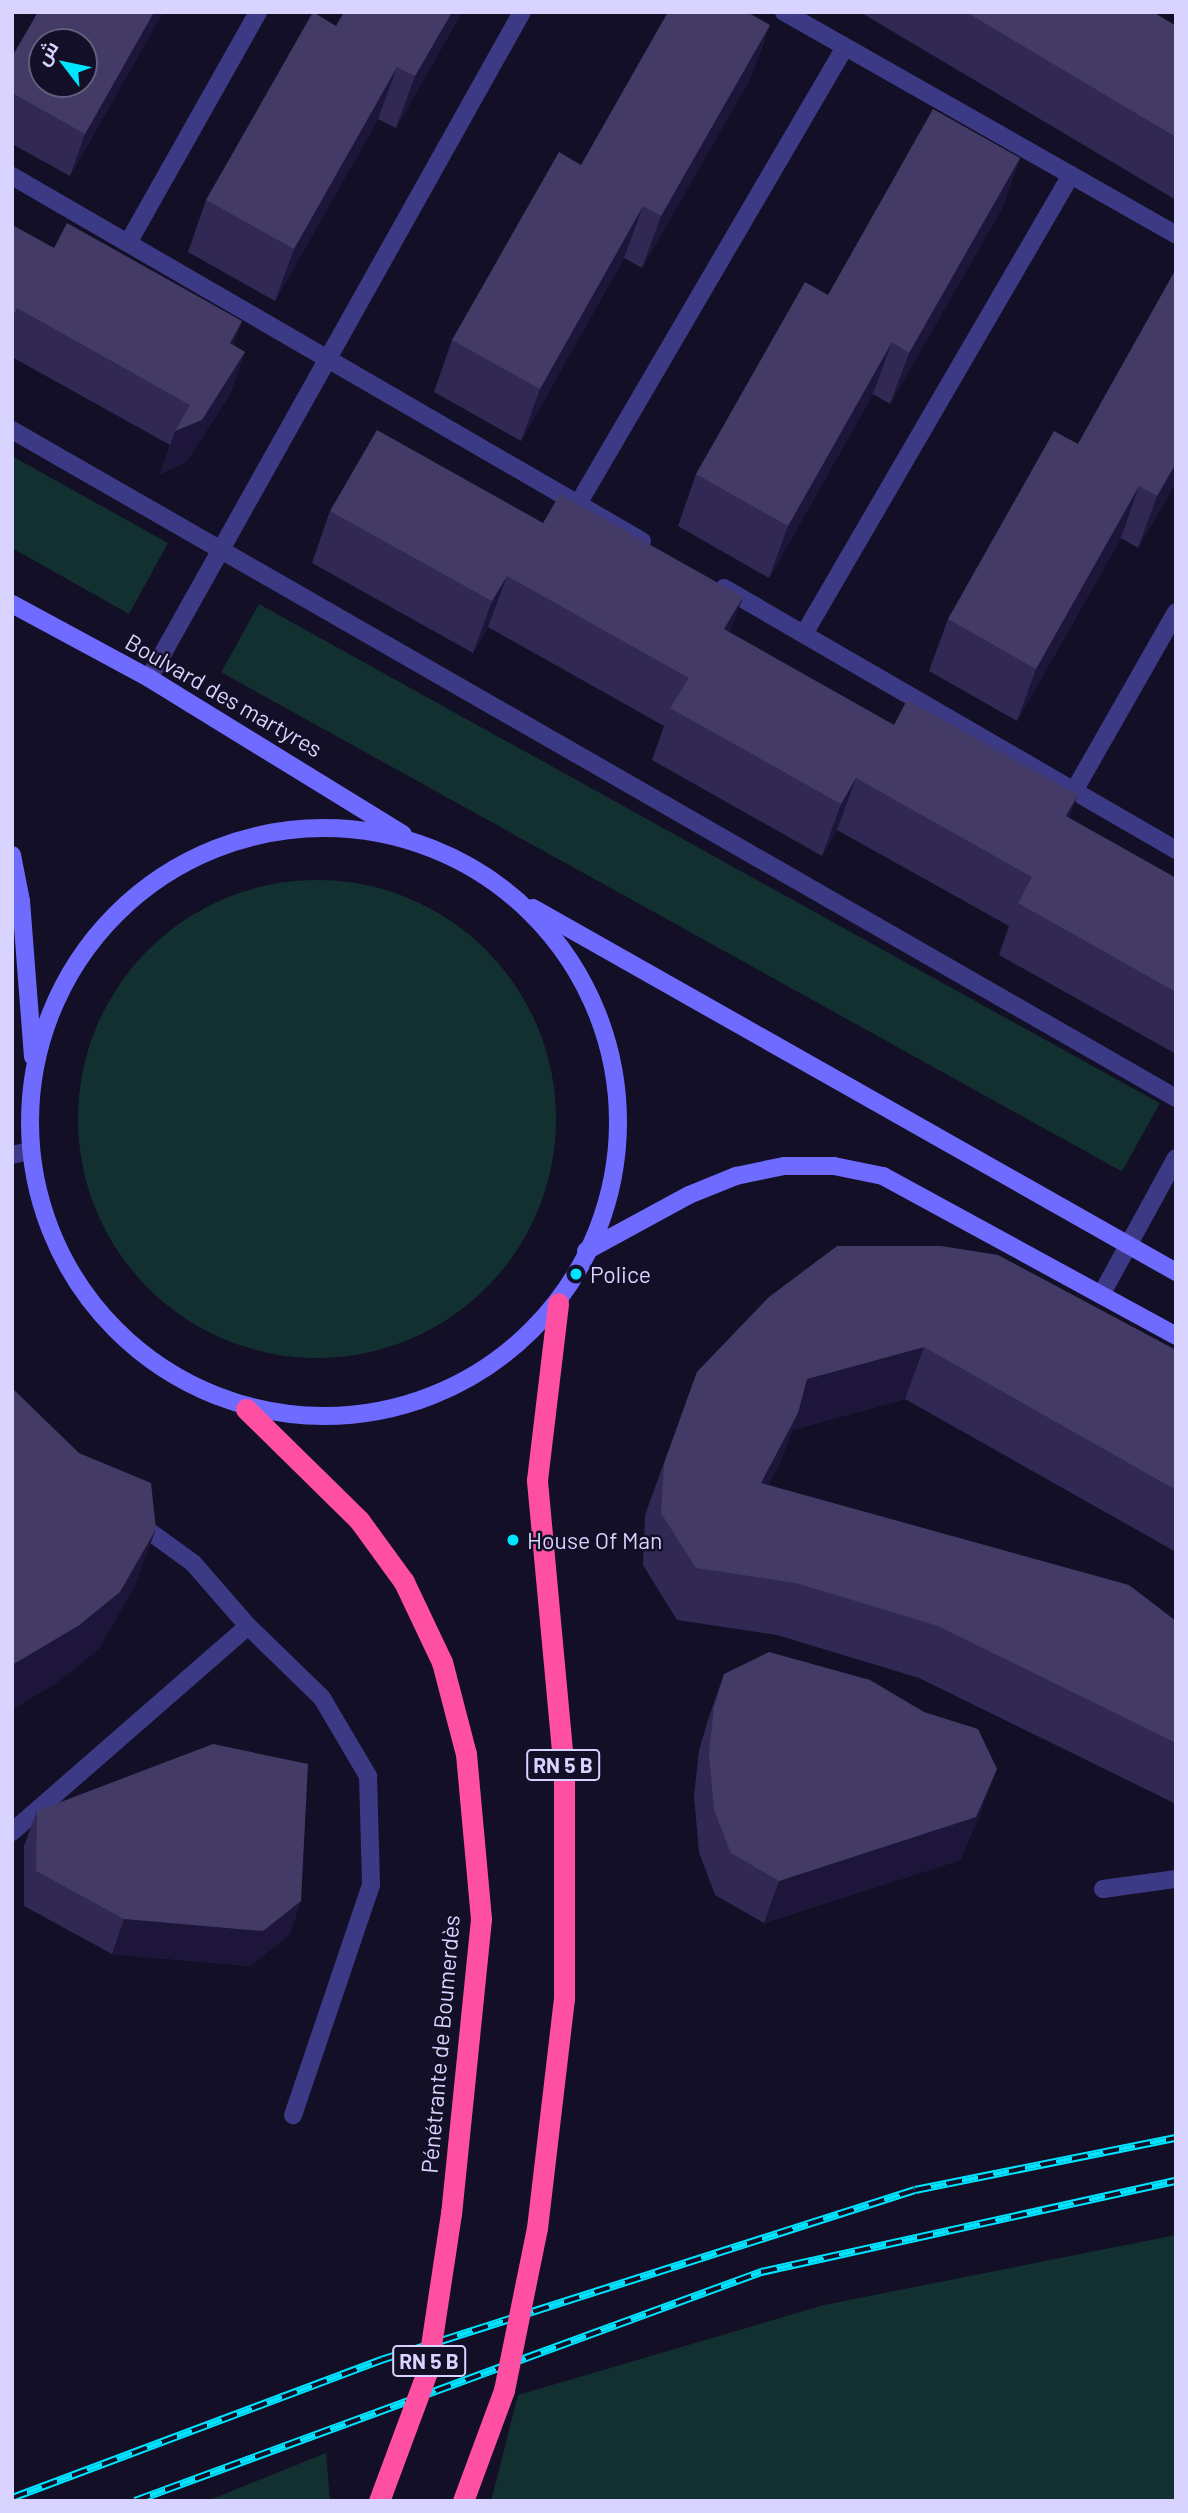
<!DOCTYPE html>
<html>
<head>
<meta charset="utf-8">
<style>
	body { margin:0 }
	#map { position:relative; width:1188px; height:2513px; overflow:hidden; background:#130f26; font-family:Barlow,Cairo,sans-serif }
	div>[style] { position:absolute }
	.green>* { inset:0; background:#12302f; transform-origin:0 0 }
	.round { border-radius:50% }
	.service>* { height:18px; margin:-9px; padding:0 9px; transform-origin:9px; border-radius:9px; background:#3d3a85 }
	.minor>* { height:18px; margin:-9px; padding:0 9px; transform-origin:9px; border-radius:9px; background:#3d3a85 }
	.tertiary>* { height:18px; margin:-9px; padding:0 9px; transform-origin:9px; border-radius:9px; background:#3d3a85 }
	.secondary>* { height:18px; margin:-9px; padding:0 9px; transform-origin:9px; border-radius:9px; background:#6f6bff }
	.secondary>.ring { margin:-9px; padding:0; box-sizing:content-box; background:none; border:18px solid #6f6bff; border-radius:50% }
	.motorway>* { height:21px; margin:-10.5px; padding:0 10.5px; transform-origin:10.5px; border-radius:10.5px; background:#ff4fa3 }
	.rail>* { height:8px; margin-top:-4px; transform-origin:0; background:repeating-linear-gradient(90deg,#130f26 0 16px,#00e5ff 0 32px); box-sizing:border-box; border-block:2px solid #00e5ff }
	.motorway-bridge>* { height:21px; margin:-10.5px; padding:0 10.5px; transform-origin:10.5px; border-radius:10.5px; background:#ff4fa3 }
	.wall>* { inset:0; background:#312854 }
	.shaded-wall>* { inset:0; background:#1d163a }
	.building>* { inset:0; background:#433a66 }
	.dots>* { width:19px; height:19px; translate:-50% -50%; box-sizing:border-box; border:4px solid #130f26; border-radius:50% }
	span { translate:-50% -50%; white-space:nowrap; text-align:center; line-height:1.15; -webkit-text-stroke:5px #130f26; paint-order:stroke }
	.shield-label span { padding:2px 5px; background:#130f26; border:2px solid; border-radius:5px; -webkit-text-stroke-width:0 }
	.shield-label { font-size:21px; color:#d9d4ff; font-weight:700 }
	.street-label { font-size:23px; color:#d9d4ff }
	.poi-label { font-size:23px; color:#d9d4ff }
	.left { translate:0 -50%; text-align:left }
	.frame { position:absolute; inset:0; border:14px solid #d9d4ff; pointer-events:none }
	.north { position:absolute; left:28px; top:28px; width:70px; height:70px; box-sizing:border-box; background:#130f26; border:2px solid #625e7d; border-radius:50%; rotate:302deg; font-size:19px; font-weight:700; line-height:28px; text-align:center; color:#d9d4ff }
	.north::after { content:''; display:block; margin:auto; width:24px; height:32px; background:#00e5ff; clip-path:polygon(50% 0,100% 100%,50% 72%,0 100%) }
</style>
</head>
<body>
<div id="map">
	<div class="green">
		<div style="clip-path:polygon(12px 456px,168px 543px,129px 614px,12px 548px)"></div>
		<div style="left:259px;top:604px;width:1030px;height:78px;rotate:29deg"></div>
		<div class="round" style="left:78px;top:880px;width:478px;height:478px"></div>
		<div style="clip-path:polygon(1176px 2235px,1176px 2501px,491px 2501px,518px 2395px,824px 2305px)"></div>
		<div style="clip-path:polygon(326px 2453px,330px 2501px,207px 2501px)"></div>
	</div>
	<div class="service">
		<div style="left:128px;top:243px;width:265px;rotate:-60.6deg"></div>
		<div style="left:1103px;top:1889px;width:74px;rotate:-7.8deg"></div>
	</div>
	<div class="minor">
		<div style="left:12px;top:176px;width:728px;rotate:30.09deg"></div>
		<div style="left:12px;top:430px;width:1342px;rotate:29.85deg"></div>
		<div style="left:578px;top:504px;width:529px;rotate:-59.7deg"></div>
		<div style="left:724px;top:588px;width:522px;rotate:30.1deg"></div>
		<div style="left:804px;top:634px;width:531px;rotate:-59.81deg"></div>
		<div style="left:149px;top:678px;width:763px;rotate:-60.75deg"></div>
		<div style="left:1074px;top:791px;width:206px;rotate:-60.3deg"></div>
		<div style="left:12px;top:1155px;width:17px;rotate:-13deg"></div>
		<div style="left:1101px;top:1295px;width:156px;rotate:-61.3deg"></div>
		<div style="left:135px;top:1521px;width:72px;rotate:35.9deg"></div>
		<div style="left:193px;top:1563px;width:84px;rotate:48.9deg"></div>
		<div style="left:248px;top:1626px;width:103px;rotate:44.2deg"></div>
		<div style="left:322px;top:1698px;width:91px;rotate:59.5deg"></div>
		<div style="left:368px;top:1776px;width:109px;rotate:88.4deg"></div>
		<div style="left:371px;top:1885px;width:243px;rotate:108.7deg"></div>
		<div style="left:12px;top:1832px;width:313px;rotate:-41.1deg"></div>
	</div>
	<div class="tertiary">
		<div style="left:784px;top:12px;width:451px;rotate:29.6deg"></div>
	</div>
	<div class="secondary">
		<div style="left:12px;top:604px;width:156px;rotate:28.4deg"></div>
		<div style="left:149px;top:678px;width:298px;rotate:31.6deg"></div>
		<div class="ring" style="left:30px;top:828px;width:570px;height:570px"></div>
		<div style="left:12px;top:855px;width:47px;rotate:78.9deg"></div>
		<div style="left:21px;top:901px;width:156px;rotate:85.6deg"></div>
		<div style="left:533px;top:908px;width:739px;rotate:29.51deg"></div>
		<div style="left:586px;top:1251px;width:117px;rotate:-28.5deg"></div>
		<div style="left:689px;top:1195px;width:51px;rotate:-22deg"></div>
		<div style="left:736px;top:1176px;width:49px;rotate:-11.8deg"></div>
		<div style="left:784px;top:1166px;width:50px"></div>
		<div style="left:834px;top:1166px;width:50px;rotate:11.5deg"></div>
		<div style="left:883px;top:1176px;width:334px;rotate:28.6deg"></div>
	</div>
	<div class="motorway">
		<div style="left:246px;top:1409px;width:158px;rotate:44.5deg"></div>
		<div style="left:359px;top:1520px;width:77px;rotate:54deg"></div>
		<div style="left:404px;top:1582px;width:89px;rotate:64.6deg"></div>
		<div style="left:442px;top:1662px;width:95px;rotate:75.4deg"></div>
		<div style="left:466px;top:1754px;width:166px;rotate:84.8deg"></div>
		<div style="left:481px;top:1919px;width:296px;rotate:95.8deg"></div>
		<div style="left:537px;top:2228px;width:231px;rotate:-83.3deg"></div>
		<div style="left:564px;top:1999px;width:227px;rotate:-90deg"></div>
		<div style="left:564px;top:1772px;width:293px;rotate:-95.3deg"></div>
		<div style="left:537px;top:1480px;width:178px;rotate:-83.2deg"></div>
	</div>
	<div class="rail">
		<div style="left:12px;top:2498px;width:394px;rotate:-20.5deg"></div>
		<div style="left:381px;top:2360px;width:560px;rotate:-17.66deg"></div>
		<div style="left:915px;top:2190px;width:266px;rotate:-11.3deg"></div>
		<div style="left:135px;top:2501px;width:667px;rotate:-20.09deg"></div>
		<div style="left:761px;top:2272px;width:425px;rotate:-12.4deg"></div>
	</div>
	<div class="motorway-bridge">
		<div style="left:379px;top:2501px;width:138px;rotate:-69.6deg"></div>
		<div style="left:427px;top:2372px;width:161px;rotate:-81.4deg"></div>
		<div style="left:463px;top:2501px;width:118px;rotate:-69.7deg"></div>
		<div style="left:504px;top:2390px;width:165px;rotate:-78.5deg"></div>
	</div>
	<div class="wall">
		<div style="clip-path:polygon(38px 12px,163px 12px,70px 176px,12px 144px,12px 57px)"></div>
		<div style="clip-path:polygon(462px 12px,396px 128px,378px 119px,275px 301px,188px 252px,206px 200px,336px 26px)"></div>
		<div style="clip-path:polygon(860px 12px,1153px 12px,1176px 26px,1176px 200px)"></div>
		<div style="clip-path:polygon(770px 25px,751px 77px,642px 268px,624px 258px,521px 441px,434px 392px,452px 340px,581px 165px)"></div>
		<div style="clip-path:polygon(1020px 158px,1001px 210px,890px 404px,873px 394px,769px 578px,678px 526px,696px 474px,828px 295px)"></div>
		<div style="clip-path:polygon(12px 225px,54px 248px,242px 321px,233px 345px,245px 352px,230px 394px,186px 462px,160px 474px,170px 445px,12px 357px)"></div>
		<div style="clip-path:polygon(1176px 269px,1176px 482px,1138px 548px,1121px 538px,1017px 721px,929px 671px,948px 619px,1078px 444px)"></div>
		<div style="clip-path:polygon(330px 511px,730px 633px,894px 725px,1069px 818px,1176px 878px,1176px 1054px,999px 955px,1009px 926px,837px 830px,822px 856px,652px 760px,664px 726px,488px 627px,473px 653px,312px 563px)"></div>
		<div style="clip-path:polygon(769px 1297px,1176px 1350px,1176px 1552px,905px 1399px,792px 1430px,779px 1465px,768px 1485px,1176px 1621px,1176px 1804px,919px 1678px,777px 1635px,677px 1620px,643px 1565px,645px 1515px,697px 1372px)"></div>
		<div style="clip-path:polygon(724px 1674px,981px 1812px,960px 1860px,764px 1923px,715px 1895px,699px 1852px,694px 1796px,699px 1750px,709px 1717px)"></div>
		<div style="clip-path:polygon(37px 1811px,301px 1901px,289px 1935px,250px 1966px,112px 1954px,24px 1906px,24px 1846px)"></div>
	</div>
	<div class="shaded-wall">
		<div style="clip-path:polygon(154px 12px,163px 12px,70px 176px,85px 134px)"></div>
		<div style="clip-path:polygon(452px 12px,462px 12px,396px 128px,415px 76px)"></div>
		<div style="clip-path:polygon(770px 25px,751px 77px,642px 268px,661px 216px)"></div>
		<div style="clip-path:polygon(397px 67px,378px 119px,275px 301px,294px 249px)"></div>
		<div style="clip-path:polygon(1020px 158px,1001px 210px,890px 404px,909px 353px)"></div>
		<div style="clip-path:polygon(643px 206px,624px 258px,521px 441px,540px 389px)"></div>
		<div style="clip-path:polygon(242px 321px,226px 364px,230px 343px)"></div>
		<div style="clip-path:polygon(892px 342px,873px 394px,769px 578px,788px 526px)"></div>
		<div style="clip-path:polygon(245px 352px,230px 394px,186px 462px,160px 474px,175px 431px)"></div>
		<div style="clip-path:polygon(1176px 463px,1176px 482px,1138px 548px,1157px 496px)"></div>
		<div style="clip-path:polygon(1139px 486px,1121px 538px,1017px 721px,1036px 669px)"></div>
		<div style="clip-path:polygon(507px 576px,488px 627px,473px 653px,492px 601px)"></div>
		<div style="clip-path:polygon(743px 597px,724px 649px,724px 629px)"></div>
		<div style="clip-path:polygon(856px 778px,837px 830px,822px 856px,841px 804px)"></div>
		<div style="clip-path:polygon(1078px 795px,1059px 847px,1066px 816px)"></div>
		<div style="clip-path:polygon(924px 1347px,905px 1399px,792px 1430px,779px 1465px,742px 1535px,761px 1483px,807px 1379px)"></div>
		<div style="clip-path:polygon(156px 1529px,135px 1586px,99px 1649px,57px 1683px,12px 1710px,12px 1665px)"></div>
		<div style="clip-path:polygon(997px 1769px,981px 1812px,960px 1860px,764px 1923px,779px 1881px)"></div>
		<div style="clip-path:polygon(301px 1901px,289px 1935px,250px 1966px,112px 1954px,124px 1919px)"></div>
	</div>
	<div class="building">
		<div style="clip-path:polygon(evenodd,38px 12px,154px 12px,85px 134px,12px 93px,12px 57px,38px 12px,42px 42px,84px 42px,84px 84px,42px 84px,42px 42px)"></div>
		<div style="clip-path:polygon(313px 12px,336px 26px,344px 12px,452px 12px,415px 76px,397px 67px,294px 249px,206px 200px)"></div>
		<div style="clip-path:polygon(668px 12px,747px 12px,770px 25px,661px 216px,643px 206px,540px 389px,452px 340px,559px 152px,581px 165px)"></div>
		<div style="clip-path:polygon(966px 12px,1153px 12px,1176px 26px,1176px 137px)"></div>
		<div style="clip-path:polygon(933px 109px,1020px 158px,909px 353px,892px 342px,788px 526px,696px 474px,805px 282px,828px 295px)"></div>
		<div style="clip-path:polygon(67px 223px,242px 321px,230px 343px,245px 352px,202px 420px,175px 431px,190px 405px,17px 308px,12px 318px,12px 225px,54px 248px)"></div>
		<div style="clip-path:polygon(1176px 269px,1176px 463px,1157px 496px,1139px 486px,1036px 669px,948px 619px,1054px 431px,1078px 444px)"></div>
		<div style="clip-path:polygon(377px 430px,543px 523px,560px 494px,743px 597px,724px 629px,894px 725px,907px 700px,1078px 795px,1066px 816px,1176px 878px,1176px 992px,1018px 903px,1032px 877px,856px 778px,841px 804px,670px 708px,689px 678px,507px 576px,492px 601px,330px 511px)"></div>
		<div style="clip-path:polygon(837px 1246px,941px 1246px,998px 1255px,1176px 1350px,1176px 1490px,924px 1347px,807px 1379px,798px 1413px,761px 1483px,1129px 1585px,1176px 1621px,1176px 1743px,938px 1626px,796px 1583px,696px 1568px,661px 1513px,664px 1464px,697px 1372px,769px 1297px)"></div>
		<div style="clip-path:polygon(12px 1388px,79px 1453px,151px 1483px,156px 1529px,120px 1592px,78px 1626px,12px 1665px)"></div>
		<div style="clip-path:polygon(769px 1652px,870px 1680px,924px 1712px,978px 1729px,997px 1769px,976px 1817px,779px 1881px,731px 1853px,714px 1810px,709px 1753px,714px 1707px,724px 1674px)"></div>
		<div style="clip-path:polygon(213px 1744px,308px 1764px,301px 1901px,263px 1931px,124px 1919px,36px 1871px,37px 1811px)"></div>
	</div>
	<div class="dots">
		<div style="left:576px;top:1274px;background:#00e5ff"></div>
		<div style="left:513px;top:1540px;background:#00e5ff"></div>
	</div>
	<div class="shield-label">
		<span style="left:563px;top:1765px">RN 5 B</span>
		<span style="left:429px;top:2361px">RN 5 B</span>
	</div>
	<div class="street-label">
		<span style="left:224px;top:695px;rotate:30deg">Boulvard des martyres</span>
		<span style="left:440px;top:2044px;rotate:-85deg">Pénétrante de Boumerdès</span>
	</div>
	<div class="poi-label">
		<span class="left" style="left:590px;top:1274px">Police</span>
		<span class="left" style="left:527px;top:1540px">House Of Man</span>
	</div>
	<div class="frame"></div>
	<div class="north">ش</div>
</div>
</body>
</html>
